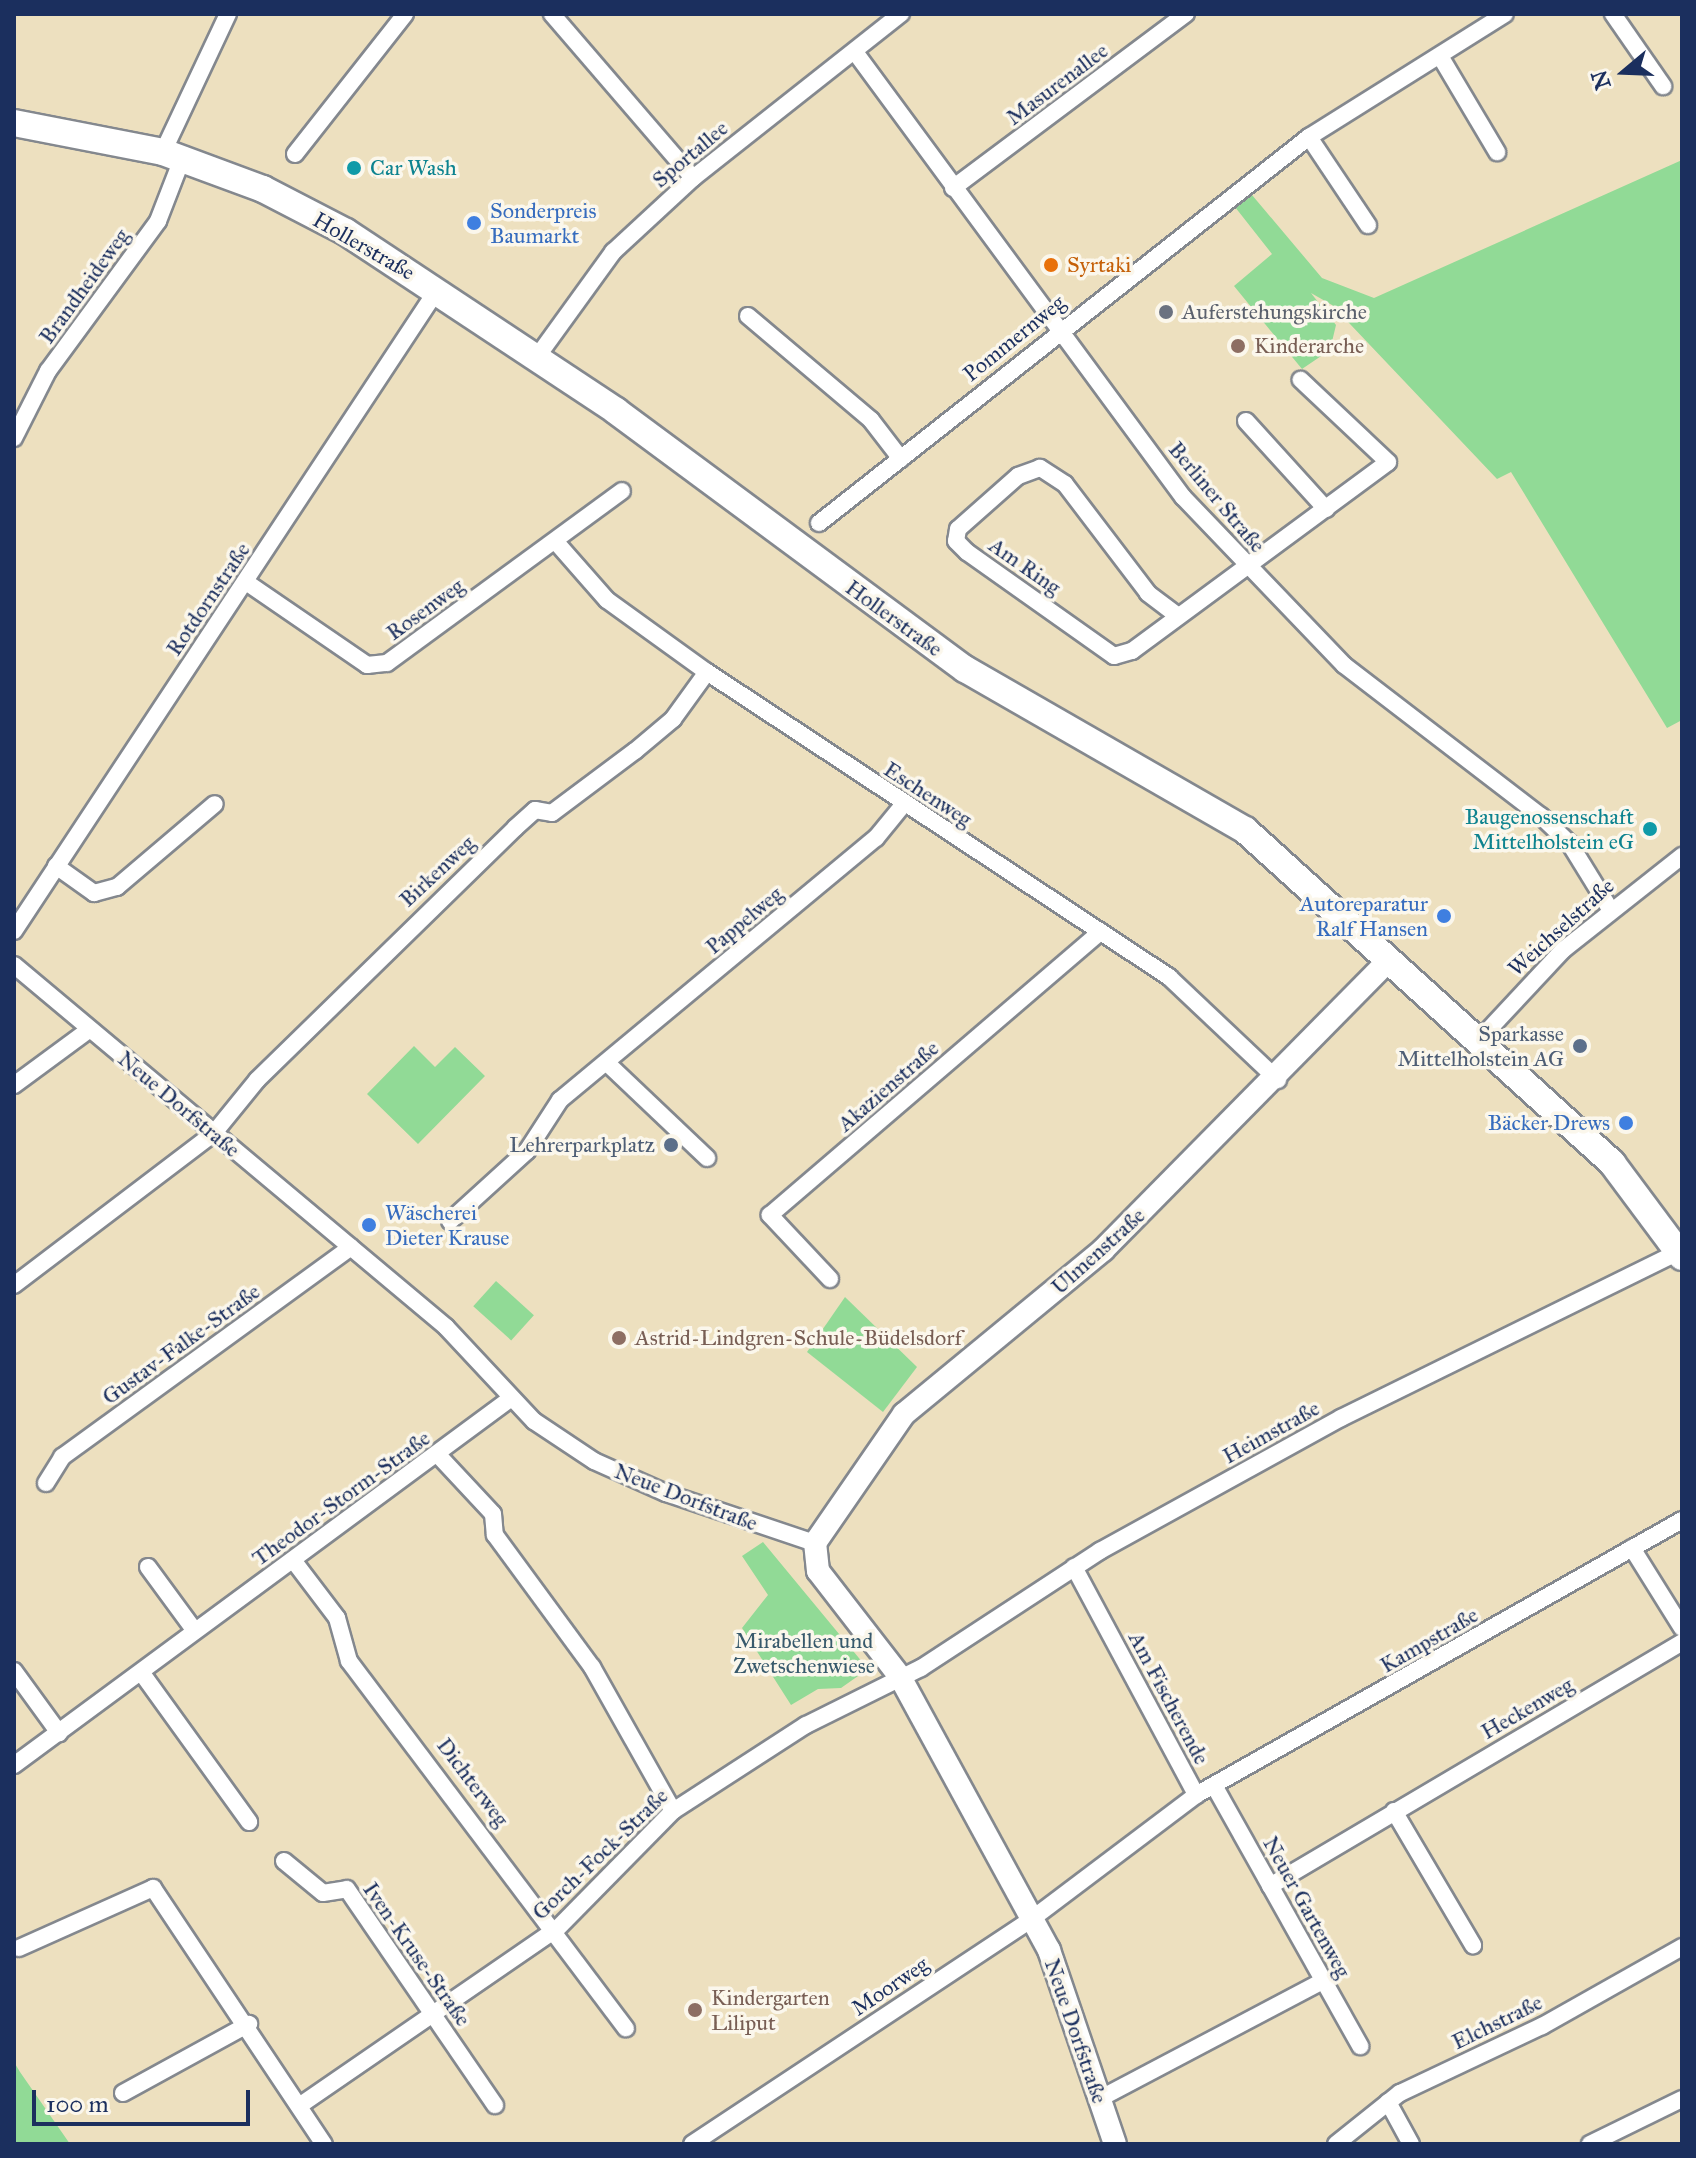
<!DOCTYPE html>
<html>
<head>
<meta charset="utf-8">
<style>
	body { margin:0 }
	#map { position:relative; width:1696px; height:2158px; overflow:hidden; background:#ede0bf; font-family:"IM FELL Great Primer",serif }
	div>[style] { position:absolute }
	.green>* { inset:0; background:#91da96; transform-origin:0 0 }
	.roads { filter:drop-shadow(2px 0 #84888e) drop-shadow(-2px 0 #84888e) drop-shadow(0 2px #84888e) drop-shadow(0 -2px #84888e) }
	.street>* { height:16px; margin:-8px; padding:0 8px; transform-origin:8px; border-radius:8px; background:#fff }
	.secondary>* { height:22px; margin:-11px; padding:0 11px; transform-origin:11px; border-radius:11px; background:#fff }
	.primary>* { height:26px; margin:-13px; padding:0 13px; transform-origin:13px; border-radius:13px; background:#fff }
	.dots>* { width:22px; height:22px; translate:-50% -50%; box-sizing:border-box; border:4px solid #fbf7ec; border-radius:50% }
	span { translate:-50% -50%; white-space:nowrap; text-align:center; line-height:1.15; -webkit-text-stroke:7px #fbf7ec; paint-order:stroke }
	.street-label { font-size:22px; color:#1b2f5e }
	.culture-label { font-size:22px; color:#0d838f }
	.left { translate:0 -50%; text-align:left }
	.right { translate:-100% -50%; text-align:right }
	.shop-label { font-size:22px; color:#366cbe }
	.food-label { font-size:22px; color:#c56008 }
	.worship-label { font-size:22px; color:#5b616d }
	.education-label { font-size:22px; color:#785e54 }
	.service-label { font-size:22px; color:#4e5e75 }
	.park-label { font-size:22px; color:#385a6c }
	.frame { position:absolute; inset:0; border:16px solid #1b2f5e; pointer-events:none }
	.north { position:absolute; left:1584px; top:32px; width:80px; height:80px; -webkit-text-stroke:6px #fbf7ec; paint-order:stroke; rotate:251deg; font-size:22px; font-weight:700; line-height:32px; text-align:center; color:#1b2f5e }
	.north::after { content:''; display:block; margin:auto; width:28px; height:36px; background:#1b2f5e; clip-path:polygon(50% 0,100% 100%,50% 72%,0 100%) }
	.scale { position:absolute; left:32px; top:2090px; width:218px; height:36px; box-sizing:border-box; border:4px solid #1b2f5e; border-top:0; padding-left:10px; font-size:24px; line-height:28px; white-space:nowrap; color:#1b2f5e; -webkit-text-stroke:6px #fbf7ec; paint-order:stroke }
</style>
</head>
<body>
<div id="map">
	<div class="green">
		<div style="clip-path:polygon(1682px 160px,1682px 720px,1667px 728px,1511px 472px,1497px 479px,1332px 305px,1311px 293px,1336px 325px,1330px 350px,1302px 369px,1234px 286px,1272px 254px,1235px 207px,1252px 195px,1322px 278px,1374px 298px)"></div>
		<div style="clip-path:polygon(414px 1046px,435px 1067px,455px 1047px,485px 1076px,418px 1144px,367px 1094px)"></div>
		<div style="left:496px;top:1281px;width:51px;height:34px;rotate:42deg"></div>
		<div style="clip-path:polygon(845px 1297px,917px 1367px,883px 1412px,807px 1352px)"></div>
		<div style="clip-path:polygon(763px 1542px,868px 1669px,841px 1688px,818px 1689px,791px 1705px,742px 1628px,768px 1595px,742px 1556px)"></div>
		<div style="clip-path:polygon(14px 2062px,20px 2072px,70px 2144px,14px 2144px)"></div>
	</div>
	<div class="roads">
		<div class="street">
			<div style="left:552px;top:14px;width:216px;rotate:49.3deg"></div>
			<div style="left:1613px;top:14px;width:88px;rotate:55.2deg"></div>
			<div style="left:855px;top:52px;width:553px;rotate:53.61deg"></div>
			<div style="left:1183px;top:497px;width:233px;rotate:46.2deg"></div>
			<div style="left:1344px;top:665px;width:248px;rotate:37.5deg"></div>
			<div style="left:1541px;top:816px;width:40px;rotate:44deg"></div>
			<div style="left:1570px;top:844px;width:76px;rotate:58.4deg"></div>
			<div style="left:1440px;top:56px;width:112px;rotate:59.3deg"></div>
			<div style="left:1309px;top:137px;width:106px;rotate:56.2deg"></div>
			<div style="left:163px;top:152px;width:153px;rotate:-64.8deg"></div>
			<div style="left:295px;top:154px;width:178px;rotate:-51.8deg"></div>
			<div style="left:953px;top:188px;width:291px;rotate:-36.8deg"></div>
			<div style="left:748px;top:316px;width:161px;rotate:40.2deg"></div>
			<div style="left:871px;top:420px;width:49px;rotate:52.4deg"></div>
			<div style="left:537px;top:357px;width:130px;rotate:-54.1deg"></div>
			<div style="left:613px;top:252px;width:109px;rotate:-42.8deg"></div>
			<div style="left:693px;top:178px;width:265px;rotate:-38.3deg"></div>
			<div style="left:1246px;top:421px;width:119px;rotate:47.7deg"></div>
			<div style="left:14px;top:438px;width:75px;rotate:-63.1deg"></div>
			<div style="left:48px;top:371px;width:186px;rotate:-53.7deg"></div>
			<div style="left:158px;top:221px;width:66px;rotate:-68.8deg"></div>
			<div style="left:819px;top:523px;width:624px;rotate:-38.23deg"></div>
			<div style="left:1309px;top:137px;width:231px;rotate:-32.1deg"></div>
			<div style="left:556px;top:542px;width:77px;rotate:48.7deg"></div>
			<div style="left:607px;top:600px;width:123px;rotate:35.8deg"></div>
			<div style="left:707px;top:672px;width:554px;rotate:33.43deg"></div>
			<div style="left:1169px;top:977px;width:150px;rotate:43.4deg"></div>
			<div style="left:246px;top:582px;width:147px;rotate:34.4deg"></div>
			<div style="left:367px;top:665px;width:20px;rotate:-6deg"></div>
			<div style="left:387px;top:663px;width:291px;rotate:-36.2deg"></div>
			<div style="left:1178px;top:616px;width:38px;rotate:-143deg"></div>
			<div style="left:1148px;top:593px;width:137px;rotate:-127.3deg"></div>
			<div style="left:1065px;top:484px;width:30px;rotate:-147deg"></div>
			<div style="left:1040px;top:468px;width:23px;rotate:160deg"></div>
			<div style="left:1018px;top:476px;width:80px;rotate:138.5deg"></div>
			<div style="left:958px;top:529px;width:12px;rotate:99deg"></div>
			<div style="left:956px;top:541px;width:16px;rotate:45deg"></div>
			<div style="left:967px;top:552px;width:180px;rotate:35.3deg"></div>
			<div style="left:1114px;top:656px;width:19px;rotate:-16deg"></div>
			<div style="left:1132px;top:651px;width:318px;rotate:-36.4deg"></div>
			<div style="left:1388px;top:462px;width:120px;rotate:-136.7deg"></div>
			<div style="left:56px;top:866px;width:47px;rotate:35.4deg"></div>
			<div style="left:94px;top:893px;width:24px;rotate:-15deg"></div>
			<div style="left:117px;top:887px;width:128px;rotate:-40.3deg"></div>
			<div style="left:14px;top:931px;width:768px;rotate:-56.58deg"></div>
			<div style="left:14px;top:965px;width:564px;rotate:39.96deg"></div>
			<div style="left:446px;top:1327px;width:129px;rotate:46.9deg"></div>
			<div style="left:534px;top:1421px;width:72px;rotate:33.7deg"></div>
			<div style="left:594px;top:1461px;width:79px;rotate:24deg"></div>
			<div style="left:666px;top:1493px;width:157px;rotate:18.6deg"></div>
			<div style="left:1479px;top:1040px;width:123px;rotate:-47deg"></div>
			<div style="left:1563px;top:950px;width:152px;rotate:-38.3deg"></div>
			<div style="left:607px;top:1063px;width:138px;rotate:43.5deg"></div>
			<div style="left:14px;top:1085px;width:94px;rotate:-36.4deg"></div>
			<div style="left:450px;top:1221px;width:104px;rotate:-42.3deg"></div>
			<div style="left:527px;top:1151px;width:61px;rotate:-57.1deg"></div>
			<div style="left:560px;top:1100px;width:410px;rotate:-39.7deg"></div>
			<div style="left:876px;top:838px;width:43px;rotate:-50.7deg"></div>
			<div style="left:830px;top:1279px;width:88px;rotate:-133.2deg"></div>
			<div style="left:770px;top:1215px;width:435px;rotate:-40.6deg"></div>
			<div style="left:14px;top:1285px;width:251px;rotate:-37.2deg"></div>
			<div style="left:214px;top:1133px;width:68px;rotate:-50.9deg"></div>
			<div style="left:257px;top:1080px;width:361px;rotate:-44.3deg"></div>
			<div style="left:515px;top:828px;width:27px;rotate:-42deg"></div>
			<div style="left:535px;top:810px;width:17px;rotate:10deg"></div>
			<div style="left:552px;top:813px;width:104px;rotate:-36.8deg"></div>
			<div style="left:635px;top:751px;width:50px;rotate:-40.1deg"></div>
			<div style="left:673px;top:719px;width:58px;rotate:-54.1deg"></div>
			<div style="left:439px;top:1456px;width:79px;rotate:47deg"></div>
			<div style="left:493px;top:1514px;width:21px;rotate:85deg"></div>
			<div style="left:495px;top:1535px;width:164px;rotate:53.7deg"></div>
			<div style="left:592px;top:1667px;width:165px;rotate:60.6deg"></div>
			<div style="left:46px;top:1483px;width:31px;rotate:-58deg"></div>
			<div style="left:62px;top:1457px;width:357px;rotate:-36deg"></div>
			<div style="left:1632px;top:1548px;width:94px;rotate:58deg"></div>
			<div style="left:293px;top:1560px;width:73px;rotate:52.8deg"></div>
			<div style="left:337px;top:1618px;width:45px;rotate:74.4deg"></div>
			<div style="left:349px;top:1661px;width:460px;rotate:53deg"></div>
			<div style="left:148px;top:1567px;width:79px;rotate:53.7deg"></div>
			<div style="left:1074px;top:1567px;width:259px;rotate:61.8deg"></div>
			<div style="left:14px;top:1671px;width:77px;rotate:54deg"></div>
			<div style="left:141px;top:1672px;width:185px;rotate:54.2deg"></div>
			<div style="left:14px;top:1765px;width:616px;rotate:-36.42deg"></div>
			<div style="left:1216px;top:1789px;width:295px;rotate:60.7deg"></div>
			<div style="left:1394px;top:1811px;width:156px;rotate:59.5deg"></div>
			<div style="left:284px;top:1861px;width:50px;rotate:39.4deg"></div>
			<div style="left:323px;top:1893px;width:24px;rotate:-9deg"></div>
			<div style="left:347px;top:1889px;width:262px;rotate:55.6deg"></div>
			<div style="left:1270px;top:1886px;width:479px;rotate:-30.6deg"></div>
			<div style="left:19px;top:1948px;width:147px;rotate:-24.1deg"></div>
			<div style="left:153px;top:1888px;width:308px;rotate:56.3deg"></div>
			<div style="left:123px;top:2093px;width:144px;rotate:-28.7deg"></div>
			<div style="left:1099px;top:2099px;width:253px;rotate:-27.8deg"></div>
			<div style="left:1388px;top:2102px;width:48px;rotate:61.3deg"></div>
			<div style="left:299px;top:2106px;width:313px;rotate:-34.5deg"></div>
			<div style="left:557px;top:1929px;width:165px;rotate:-45.5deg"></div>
			<div style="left:673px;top:1811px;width:158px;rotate:-32.9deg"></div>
			<div style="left:806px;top:1725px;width:128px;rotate:-26.4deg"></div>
			<div style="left:921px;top:1668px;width:214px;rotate:-33.2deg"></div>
			<div style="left:1100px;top:1551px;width:275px;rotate:-28.9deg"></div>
			<div style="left:1341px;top:1418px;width:377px;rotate:-26.2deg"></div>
			<div style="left:692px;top:2144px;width:409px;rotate:-33.5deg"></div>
			<div style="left:1033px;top:1918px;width:204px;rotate:-37deg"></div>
			<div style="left:1196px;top:1795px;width:558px;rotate:-29.5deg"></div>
			<div style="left:1336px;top:2144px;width:82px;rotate:-38.6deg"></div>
			<div style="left:1400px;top:2093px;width:157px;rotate:-25.3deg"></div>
			<div style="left:1542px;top:2026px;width:161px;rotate:-29.4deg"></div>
			<div style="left:1590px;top:2144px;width:102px;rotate:-26.1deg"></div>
		</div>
		<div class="secondary">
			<div style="left:1115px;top:2144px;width:205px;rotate:-108.8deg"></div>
			<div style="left:1049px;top:1950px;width:310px;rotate:-118.6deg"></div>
			<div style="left:901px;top:1678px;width:135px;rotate:-127.8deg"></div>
			<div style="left:818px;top:1571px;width:28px;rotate:-96deg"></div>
			<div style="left:815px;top:1543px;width:157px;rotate:-55.4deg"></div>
			<div style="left:904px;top:1414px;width:258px;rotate:-39.5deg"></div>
			<div style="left:1103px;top:1250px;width:407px;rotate:-45.4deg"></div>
		</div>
		<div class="primary">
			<div style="left:14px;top:123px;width:152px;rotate:11deg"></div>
			<div style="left:163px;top:152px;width:107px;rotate:20.3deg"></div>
			<div style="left:263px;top:189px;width:93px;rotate:27.4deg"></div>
			<div style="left:346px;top:232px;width:324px;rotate:33.5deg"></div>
			<div style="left:616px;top:411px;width:434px;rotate:36.5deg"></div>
			<div style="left:965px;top:669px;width:323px;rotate:29.9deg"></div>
			<div style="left:1245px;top:830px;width:496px;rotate:42.2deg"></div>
			<div style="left:1612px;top:1163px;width:117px;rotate:53.3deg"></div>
		</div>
	</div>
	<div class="dots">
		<div style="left:354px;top:168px;background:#0f9aa8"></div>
		<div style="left:474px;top:223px;background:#3f7fe0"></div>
		<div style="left:1051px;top:265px;background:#e8710a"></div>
		<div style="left:1166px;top:312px;background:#6b7280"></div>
		<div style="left:1238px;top:346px;background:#8d6e63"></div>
		<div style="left:1650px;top:829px;background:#0f9aa8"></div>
		<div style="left:1444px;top:916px;background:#3f7fe0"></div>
		<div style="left:1580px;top:1046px;background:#5c6f8a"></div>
		<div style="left:1626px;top:1123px;background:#3f7fe0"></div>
		<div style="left:671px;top:1145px;background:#5c6f8a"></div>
		<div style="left:369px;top:1225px;background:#3f7fe0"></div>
		<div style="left:619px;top:1338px;background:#8d6e63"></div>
		<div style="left:695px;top:2010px;background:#8d6e63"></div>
	</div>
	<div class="street-label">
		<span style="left:1057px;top:84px;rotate:-37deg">Masurenallee</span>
		<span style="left:690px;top:154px;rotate:-40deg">Sportallee</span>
		<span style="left:364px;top:246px;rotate:30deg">Hollerstraße</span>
		<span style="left:84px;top:286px;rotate:-54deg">Brandheideweg</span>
		<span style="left:1014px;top:338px;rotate:-39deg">Pommernweg</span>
		<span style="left:1217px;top:497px;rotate:50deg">Berliner Straße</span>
		<span style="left:1025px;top:566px;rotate:35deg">Am Ring</span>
		<span style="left:208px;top:599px;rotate:-56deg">Rotdornstraße</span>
		<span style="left:425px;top:609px;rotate:-36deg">Rosenweg</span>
		<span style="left:894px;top:618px;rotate:36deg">Hollerstraße</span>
		<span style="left:928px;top:794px;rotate:33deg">Eschenweg</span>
		<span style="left:437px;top:871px;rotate:-43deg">Birkenweg</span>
		<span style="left:744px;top:920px;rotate:-40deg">Pappelweg</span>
		<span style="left:1561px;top:927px;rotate:-42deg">Weichselstraße</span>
		<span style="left:888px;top:1086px;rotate:-41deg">Akazienstraße</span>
		<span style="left:179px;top:1104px;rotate:40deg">Neue Dorfstraße</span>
		<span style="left:1098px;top:1251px;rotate:-42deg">Ulmenstraße</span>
		<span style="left:181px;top:1344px;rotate:-36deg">Gustav-Falke-Straße</span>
		<span style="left:1271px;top:1432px;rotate:-29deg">Heimstraße</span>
		<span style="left:686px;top:1497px;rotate:21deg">Neue Dorfstraße</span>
		<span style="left:341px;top:1498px;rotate:-36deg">Theodor-Storm-Straße</span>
		<span style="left:1429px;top:1640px;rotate:-30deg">Kampstraße</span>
		<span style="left:1169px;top:1698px;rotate:62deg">Am Fischerende</span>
		<span style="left:1527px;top:1708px;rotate:-30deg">Heckenweg</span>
		<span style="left:473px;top:1782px;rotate:53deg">Dichterweg</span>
		<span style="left:600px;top:1854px;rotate:-44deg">Gorch-Fock-Straße</span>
		<span style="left:1307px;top:1907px;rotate:61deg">Neuer Gartenweg</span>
		<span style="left:417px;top:1954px;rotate:55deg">Iven-Kruse-Straße</span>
		<span style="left:890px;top:1986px;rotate:-34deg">Moorweg</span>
		<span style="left:1497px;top:2022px;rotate:-26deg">Elchstraße</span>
		<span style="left:1076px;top:2031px;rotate:71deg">Neue Dorfstraße</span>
	</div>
	<div class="culture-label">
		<span class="left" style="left:370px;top:168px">Car Wash</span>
		<span class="right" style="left:1634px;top:829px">Baugenossenschaft<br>Mittelholstein eG</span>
	</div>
	<div class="shop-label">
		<span class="left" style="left:490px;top:223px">Sonderpreis<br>Baumarkt</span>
		<span class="right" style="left:1428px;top:916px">Autoreparatur<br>Ralf Hansen</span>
		<span class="right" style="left:1610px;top:1123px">Bäcker Drews</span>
		<span class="left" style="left:385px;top:1225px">Wäscherei<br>Dieter Krause</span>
	</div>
	<div class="food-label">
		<span class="left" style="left:1067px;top:265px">Syrtaki</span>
	</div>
	<div class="worship-label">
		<span class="left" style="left:1182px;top:312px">Auferstehungskirche</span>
	</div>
	<div class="education-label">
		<span class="left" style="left:1254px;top:346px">Kinderarche</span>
		<span class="left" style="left:635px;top:1338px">Astrid-Lindgren-Schule-Büdelsdorf</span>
		<span class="left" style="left:711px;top:2010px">Kindergarten<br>Liliput</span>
	</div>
	<div class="service-label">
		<span class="right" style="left:1564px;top:1046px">Sparkasse<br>Mittelholstein AG</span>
		<span class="right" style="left:655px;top:1145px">Lehrerparkplatz</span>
	</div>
	<div class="park-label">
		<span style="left:804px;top:1653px">Mirabellen und<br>Zwetschenwiese</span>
	</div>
	<div class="frame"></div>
	<div class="north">N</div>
	<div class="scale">100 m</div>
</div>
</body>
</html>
